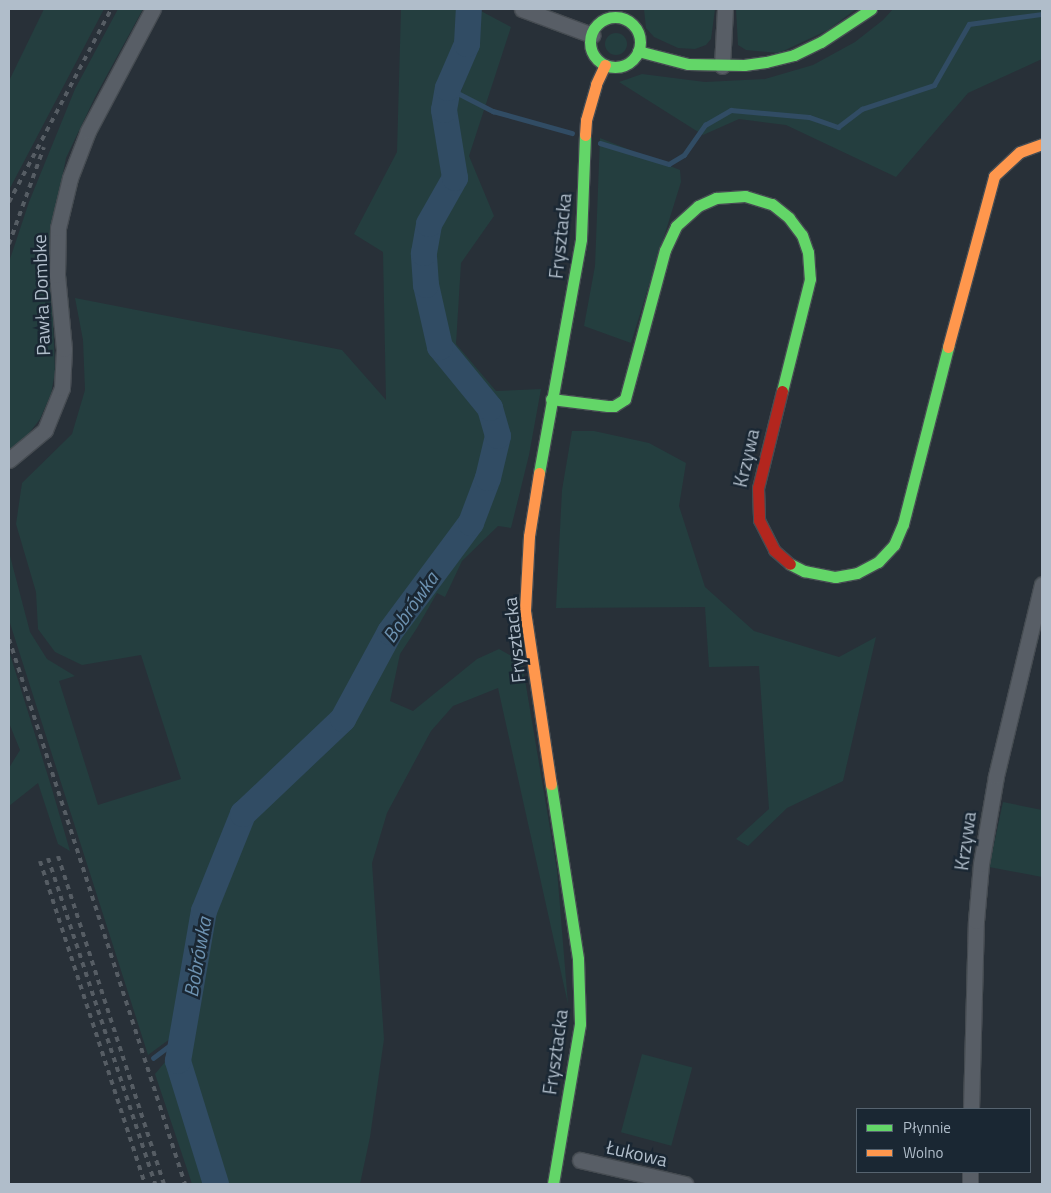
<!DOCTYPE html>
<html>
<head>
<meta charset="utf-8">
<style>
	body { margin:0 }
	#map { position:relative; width:1051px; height:1193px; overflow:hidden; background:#283038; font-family:"Titillium Web",sans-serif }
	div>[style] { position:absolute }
	.green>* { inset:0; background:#243e3f; transform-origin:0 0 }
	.round { border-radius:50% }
	.stream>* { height:4.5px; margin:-2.25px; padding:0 2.25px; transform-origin:2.25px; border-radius:2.25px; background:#314c64 }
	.river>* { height:26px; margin:-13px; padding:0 13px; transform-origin:13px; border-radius:13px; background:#314c64 }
	.roads { filter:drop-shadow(1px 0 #464c52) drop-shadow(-1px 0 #464c52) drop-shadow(0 1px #464c52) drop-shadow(0 -1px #464c52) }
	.street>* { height:15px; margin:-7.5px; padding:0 7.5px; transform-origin:7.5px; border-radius:7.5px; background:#585e66 }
	.fast>* { height:11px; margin:-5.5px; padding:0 5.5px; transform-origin:5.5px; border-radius:5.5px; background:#63d668 }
	.fast>.ring { margin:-5.5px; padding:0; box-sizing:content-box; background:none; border:11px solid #63d668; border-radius:50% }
	.slow>* { height:11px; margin:-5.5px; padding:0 5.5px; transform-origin:5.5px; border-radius:5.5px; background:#ff974d }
	.jam>* { height:11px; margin:-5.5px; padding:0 5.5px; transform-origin:5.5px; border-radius:5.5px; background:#b3261e }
	.rail>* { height:4px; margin-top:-2px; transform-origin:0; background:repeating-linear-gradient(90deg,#565d64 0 5px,transparent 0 10px) }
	span { translate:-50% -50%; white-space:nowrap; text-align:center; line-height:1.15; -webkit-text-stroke:5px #1a2733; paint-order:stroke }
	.street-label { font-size:19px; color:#b0bdca }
	.water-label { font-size:20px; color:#6d92b1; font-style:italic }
	.frame { position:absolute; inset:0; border:10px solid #b0bdca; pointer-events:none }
	.legend { position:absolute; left:856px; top:1108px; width:175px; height:65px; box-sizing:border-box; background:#1a2733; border:1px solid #56636f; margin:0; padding:6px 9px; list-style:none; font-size:15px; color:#b0bdca }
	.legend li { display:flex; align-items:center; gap:10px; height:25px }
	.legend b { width:25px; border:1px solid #56636f }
</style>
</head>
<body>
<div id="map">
	<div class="green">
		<div style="clip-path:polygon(44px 9px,104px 9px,9px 190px,9px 81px)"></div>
		<div style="clip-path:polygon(118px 9px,143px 9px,95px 97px,66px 158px,50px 239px,55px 372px,51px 394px,40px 419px,19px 446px,9px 451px,9px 262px,29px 202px,75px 89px)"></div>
		<div style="clip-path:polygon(401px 9px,462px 9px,456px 46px,437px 108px,445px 174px,430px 206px,416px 245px,422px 301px,434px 359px,476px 403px,491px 437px,479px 486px,461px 524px,400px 603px,335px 717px,288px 760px,237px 812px,194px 915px,174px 1036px,148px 1055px,9px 620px,9px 552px,30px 632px,47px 659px,75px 676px,59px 681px,98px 805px,181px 779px,141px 655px,82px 665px,55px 652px,38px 629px,36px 592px,16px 524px,22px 483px,72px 434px,85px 390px,83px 340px,75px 298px,342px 350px,386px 400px,383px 252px,354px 234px,397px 152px)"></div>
		<div style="clip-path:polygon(644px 9px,715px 9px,711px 39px,706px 45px,695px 49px,678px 48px,654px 37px,646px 28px)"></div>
		<div style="clip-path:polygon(736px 9px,856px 9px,828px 30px,779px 53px,746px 50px,738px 45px)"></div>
		<div style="clip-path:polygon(893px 9px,1042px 9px,1042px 59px,968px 93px,896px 177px,786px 125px,739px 119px,703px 135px,619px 82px,642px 74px,705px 82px,765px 79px,813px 65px,855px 42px,883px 20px)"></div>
		<div style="clip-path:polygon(481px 11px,511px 27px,469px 156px,494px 216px,461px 263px,456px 344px,496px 391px,541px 389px,529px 455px,511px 528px,498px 526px,462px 561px,445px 597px,437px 593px,417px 628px,400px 654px,390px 701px,413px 711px,477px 659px,499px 649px,522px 662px,557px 870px,568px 1004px,498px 688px,453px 706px,431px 731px,387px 813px,372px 863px,384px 1039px,370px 1137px,360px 1184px,224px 1184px,183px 1056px,200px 965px,218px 894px,240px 835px,252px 814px,348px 726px,370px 693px,398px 636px,481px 529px,494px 488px,501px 435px,494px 402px,445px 337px,431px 280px,436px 221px,464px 186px,456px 168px,453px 114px,474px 55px)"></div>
		<div class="round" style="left:605px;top:33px;width:22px;height:22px"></div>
		<div style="clip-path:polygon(600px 138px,680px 170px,681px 182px,631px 343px,584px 326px,595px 266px)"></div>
		<div style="clip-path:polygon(572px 431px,594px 431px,649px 443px,686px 463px,679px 506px,705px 587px,754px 631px,839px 657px,876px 637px,843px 781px,787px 808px,748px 846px,736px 839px,769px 809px,759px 666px,709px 667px,705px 607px,556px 608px,562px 490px)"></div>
		<div style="clip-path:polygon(9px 651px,52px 789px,70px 851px,58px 844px,38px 783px,9px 806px,9px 768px,20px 750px,9px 723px)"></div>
		<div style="clip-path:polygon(1003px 802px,1042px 810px,1042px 877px,989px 867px)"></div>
		<div style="clip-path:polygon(175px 1050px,173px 1080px,205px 1184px,192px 1184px,155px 1074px)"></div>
		<div style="left:642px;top:1054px;width:52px;height:81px;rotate:15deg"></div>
	</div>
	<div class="stream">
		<div style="left:448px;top:88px;width:51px;rotate:27.1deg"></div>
		<div style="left:493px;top:111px;width:82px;rotate:15.6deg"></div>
		<div style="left:600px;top:143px;width:72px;rotate:16.9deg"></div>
		<div style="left:669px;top:164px;width:17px;rotate:-31deg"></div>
		<div style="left:684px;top:155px;width:37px;rotate:-55deg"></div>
		<div style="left:705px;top:125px;width:30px;rotate:-30deg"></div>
		<div style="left:731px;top:110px;width:78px;rotate:5.1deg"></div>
		<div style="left:809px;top:117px;width:31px;rotate:19deg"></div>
		<div style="left:838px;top:127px;width:30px;rotate:-37deg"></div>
		<div style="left:862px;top:109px;width:76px;rotate:-18.4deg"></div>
		<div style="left:934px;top:85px;width:70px;rotate:-60.2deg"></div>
		<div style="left:969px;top:24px;width:74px;rotate:-7.8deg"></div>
		<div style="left:153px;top:1058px;width:38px;rotate:-37deg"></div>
	</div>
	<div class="river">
		<div style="left:216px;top:1184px;width:129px;rotate:-107.2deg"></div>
		<div style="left:178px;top:1061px;width:152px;rotate:-80.2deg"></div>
		<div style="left:204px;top:911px;width:105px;rotate:-68.1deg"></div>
		<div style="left:243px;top:814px;width:138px;rotate:-43.5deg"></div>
		<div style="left:343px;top:719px;width:99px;rotate:-61.6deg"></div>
		<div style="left:390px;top:632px;width:136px;rotate:-53.4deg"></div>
		<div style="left:471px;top:523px;width:48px;rotate:-69.3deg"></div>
		<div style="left:488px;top:478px;width:43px;rotate:-76.6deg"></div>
		<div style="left:498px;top:436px;width:29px;rotate:-106deg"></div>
		<div style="left:490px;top:408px;width:79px;rotate:-129.3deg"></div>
		<div style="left:440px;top:347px;width:64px;rotate:-102.7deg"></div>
		<div style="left:426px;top:285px;width:32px;rotate:-94deg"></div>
		<div style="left:424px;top:253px;width:29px;rotate:-80deg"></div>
		<div style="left:429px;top:224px;width:53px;rotate:-60.5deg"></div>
		<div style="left:455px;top:178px;width:69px;rotate:-99.2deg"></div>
		<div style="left:444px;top:110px;width:22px;rotate:-80deg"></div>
		<div style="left:448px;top:88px;width:48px;rotate:-66.6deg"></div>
		<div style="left:467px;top:44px;width:35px;rotate:-87deg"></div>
	</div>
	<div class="roads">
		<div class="street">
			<div style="left:522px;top:9px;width:75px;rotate:20.4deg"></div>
			<div style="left:722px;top:66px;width:57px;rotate:-87deg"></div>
			<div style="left:9px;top:460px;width:47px;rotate:-39.8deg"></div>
			<div style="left:45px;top:430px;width:45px;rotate:-68deg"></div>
			<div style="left:62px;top:388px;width:39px;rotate:-87deg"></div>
			<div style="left:64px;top:349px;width:74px;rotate:-95.4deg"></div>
			<div style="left:57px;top:275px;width:47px;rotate:-88.8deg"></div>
			<div style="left:58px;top:228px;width:51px;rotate:-76.5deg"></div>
			<div style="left:70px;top:178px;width:50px;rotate:-69deg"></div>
			<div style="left:88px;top:131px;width:138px;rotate:-62deg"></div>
			<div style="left:971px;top:1109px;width:188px;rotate:-88.5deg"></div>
			<div style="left:976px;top:921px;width:57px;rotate:-85deg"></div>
			<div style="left:981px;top:864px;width:89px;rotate:-80.3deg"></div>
			<div style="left:996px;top:776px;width:197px;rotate:-76.5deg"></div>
			<div style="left:580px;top:1160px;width:108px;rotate:12.9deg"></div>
			<div style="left:970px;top:1184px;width:12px;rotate:-90deg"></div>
		</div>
		<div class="fast">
			<div class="ring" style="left:590px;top:17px;width:39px;height:39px"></div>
			<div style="left:638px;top:51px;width:52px;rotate:14.6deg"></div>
			<div style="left:688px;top:64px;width:56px;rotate:1deg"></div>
			<div style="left:744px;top:65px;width:22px;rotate:-8deg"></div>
			<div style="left:766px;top:62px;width:29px;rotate:-14deg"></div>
			<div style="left:794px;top:55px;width:30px;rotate:-26deg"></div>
			<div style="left:821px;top:42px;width:60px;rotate:-33.4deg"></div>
			<div style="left:551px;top:399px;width:57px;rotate:7deg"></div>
			<div style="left:608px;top:406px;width:6px"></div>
			<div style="left:614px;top:406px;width:13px;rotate:-32deg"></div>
			<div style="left:625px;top:399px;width:154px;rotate:-75deg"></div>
			<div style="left:665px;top:250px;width:26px;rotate:-65deg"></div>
			<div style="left:676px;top:226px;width:30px;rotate:-42deg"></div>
			<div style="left:698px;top:206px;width:20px;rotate:-24deg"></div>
			<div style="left:716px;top:198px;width:29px;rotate:-4deg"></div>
			<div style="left:745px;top:196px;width:28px;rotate:17deg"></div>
			<div style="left:772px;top:204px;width:22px;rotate:39deg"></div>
			<div style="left:789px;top:218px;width:21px;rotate:53deg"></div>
			<div style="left:802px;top:235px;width:18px;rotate:71deg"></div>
			<div style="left:808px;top:252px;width:27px;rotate:86deg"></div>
			<div style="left:810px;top:279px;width:115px;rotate:104deg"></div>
			<div style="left:539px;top:473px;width:238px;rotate:-79.8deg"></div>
			<div style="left:581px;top:239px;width:104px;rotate:-87.8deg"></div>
			<div style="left:790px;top:564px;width:16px;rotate:27deg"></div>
			<div style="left:804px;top:571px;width:32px;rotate:11deg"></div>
			<div style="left:835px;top:577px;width:22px;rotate:-10deg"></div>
			<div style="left:857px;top:573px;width:24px;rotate:-28deg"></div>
			<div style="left:878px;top:562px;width:23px;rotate:-47deg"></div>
			<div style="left:894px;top:545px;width:23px;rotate:-67deg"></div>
			<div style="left:903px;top:524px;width:183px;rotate:-75.7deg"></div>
			<div style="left:551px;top:784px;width:177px;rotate:81.2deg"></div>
			<div style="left:578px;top:959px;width:65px;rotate:88.2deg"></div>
			<div style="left:580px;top:1024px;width:162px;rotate:99.6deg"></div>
		</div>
		<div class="slow">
			<div style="left:585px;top:135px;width:15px;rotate:-86deg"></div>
			<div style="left:586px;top:120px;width:37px;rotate:-74deg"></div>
			<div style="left:596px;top:84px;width:21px;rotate:-65deg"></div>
			<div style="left:948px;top:347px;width:177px;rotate:-74.9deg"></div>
			<div style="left:994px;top:176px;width:35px;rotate:-43deg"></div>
			<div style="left:1020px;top:152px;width:23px;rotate:-20deg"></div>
			<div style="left:539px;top:473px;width:64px;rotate:99deg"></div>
			<div style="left:529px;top:536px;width:75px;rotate:93.1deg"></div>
			<div style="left:525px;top:611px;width:175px;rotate:81.5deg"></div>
		</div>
		<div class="jam">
			<div style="left:782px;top:391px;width:100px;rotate:103.9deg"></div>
			<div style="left:758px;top:488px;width:32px;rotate:88deg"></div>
			<div style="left:759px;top:520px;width:34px;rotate:63deg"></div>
			<div style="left:774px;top:550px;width:21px;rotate:41deg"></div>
		</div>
	</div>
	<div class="rail">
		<div style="left:9px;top:202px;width:218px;rotate:-62.1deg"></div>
		<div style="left:9px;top:244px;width:103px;rotate:-70.2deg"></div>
		<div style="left:9px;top:639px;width:573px;rotate:72.1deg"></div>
		<div style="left:58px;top:856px;width:345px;rotate:72.1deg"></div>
		<div style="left:48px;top:858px;width:343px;rotate:71.8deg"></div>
		<div style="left:40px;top:861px;width:340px;rotate:72deg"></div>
	</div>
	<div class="street-label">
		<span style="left:560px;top:236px;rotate:-84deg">Frysztacka</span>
		<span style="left:41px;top:295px;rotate:-92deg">Pawła Dombke</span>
		<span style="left:746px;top:458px;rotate:-77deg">Krzywa</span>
		<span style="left:514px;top:640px;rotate:-96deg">Frysztacka</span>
		<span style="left:965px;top:841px;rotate:-82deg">Krzywa</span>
		<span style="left:555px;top:1052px;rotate:-82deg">Frysztacka</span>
		<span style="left:637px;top:1153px;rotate:13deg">Łukowa</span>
	</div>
	<div class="water-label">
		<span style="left:410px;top:607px;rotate:-55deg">Bobrówka</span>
		<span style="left:197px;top:957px;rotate:-80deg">Bobrówka</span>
	</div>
	<div class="frame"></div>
	<ul class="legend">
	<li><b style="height:6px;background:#63d668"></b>Płynnie</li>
	<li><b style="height:6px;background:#ff974d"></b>Wolno</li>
	</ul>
</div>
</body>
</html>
